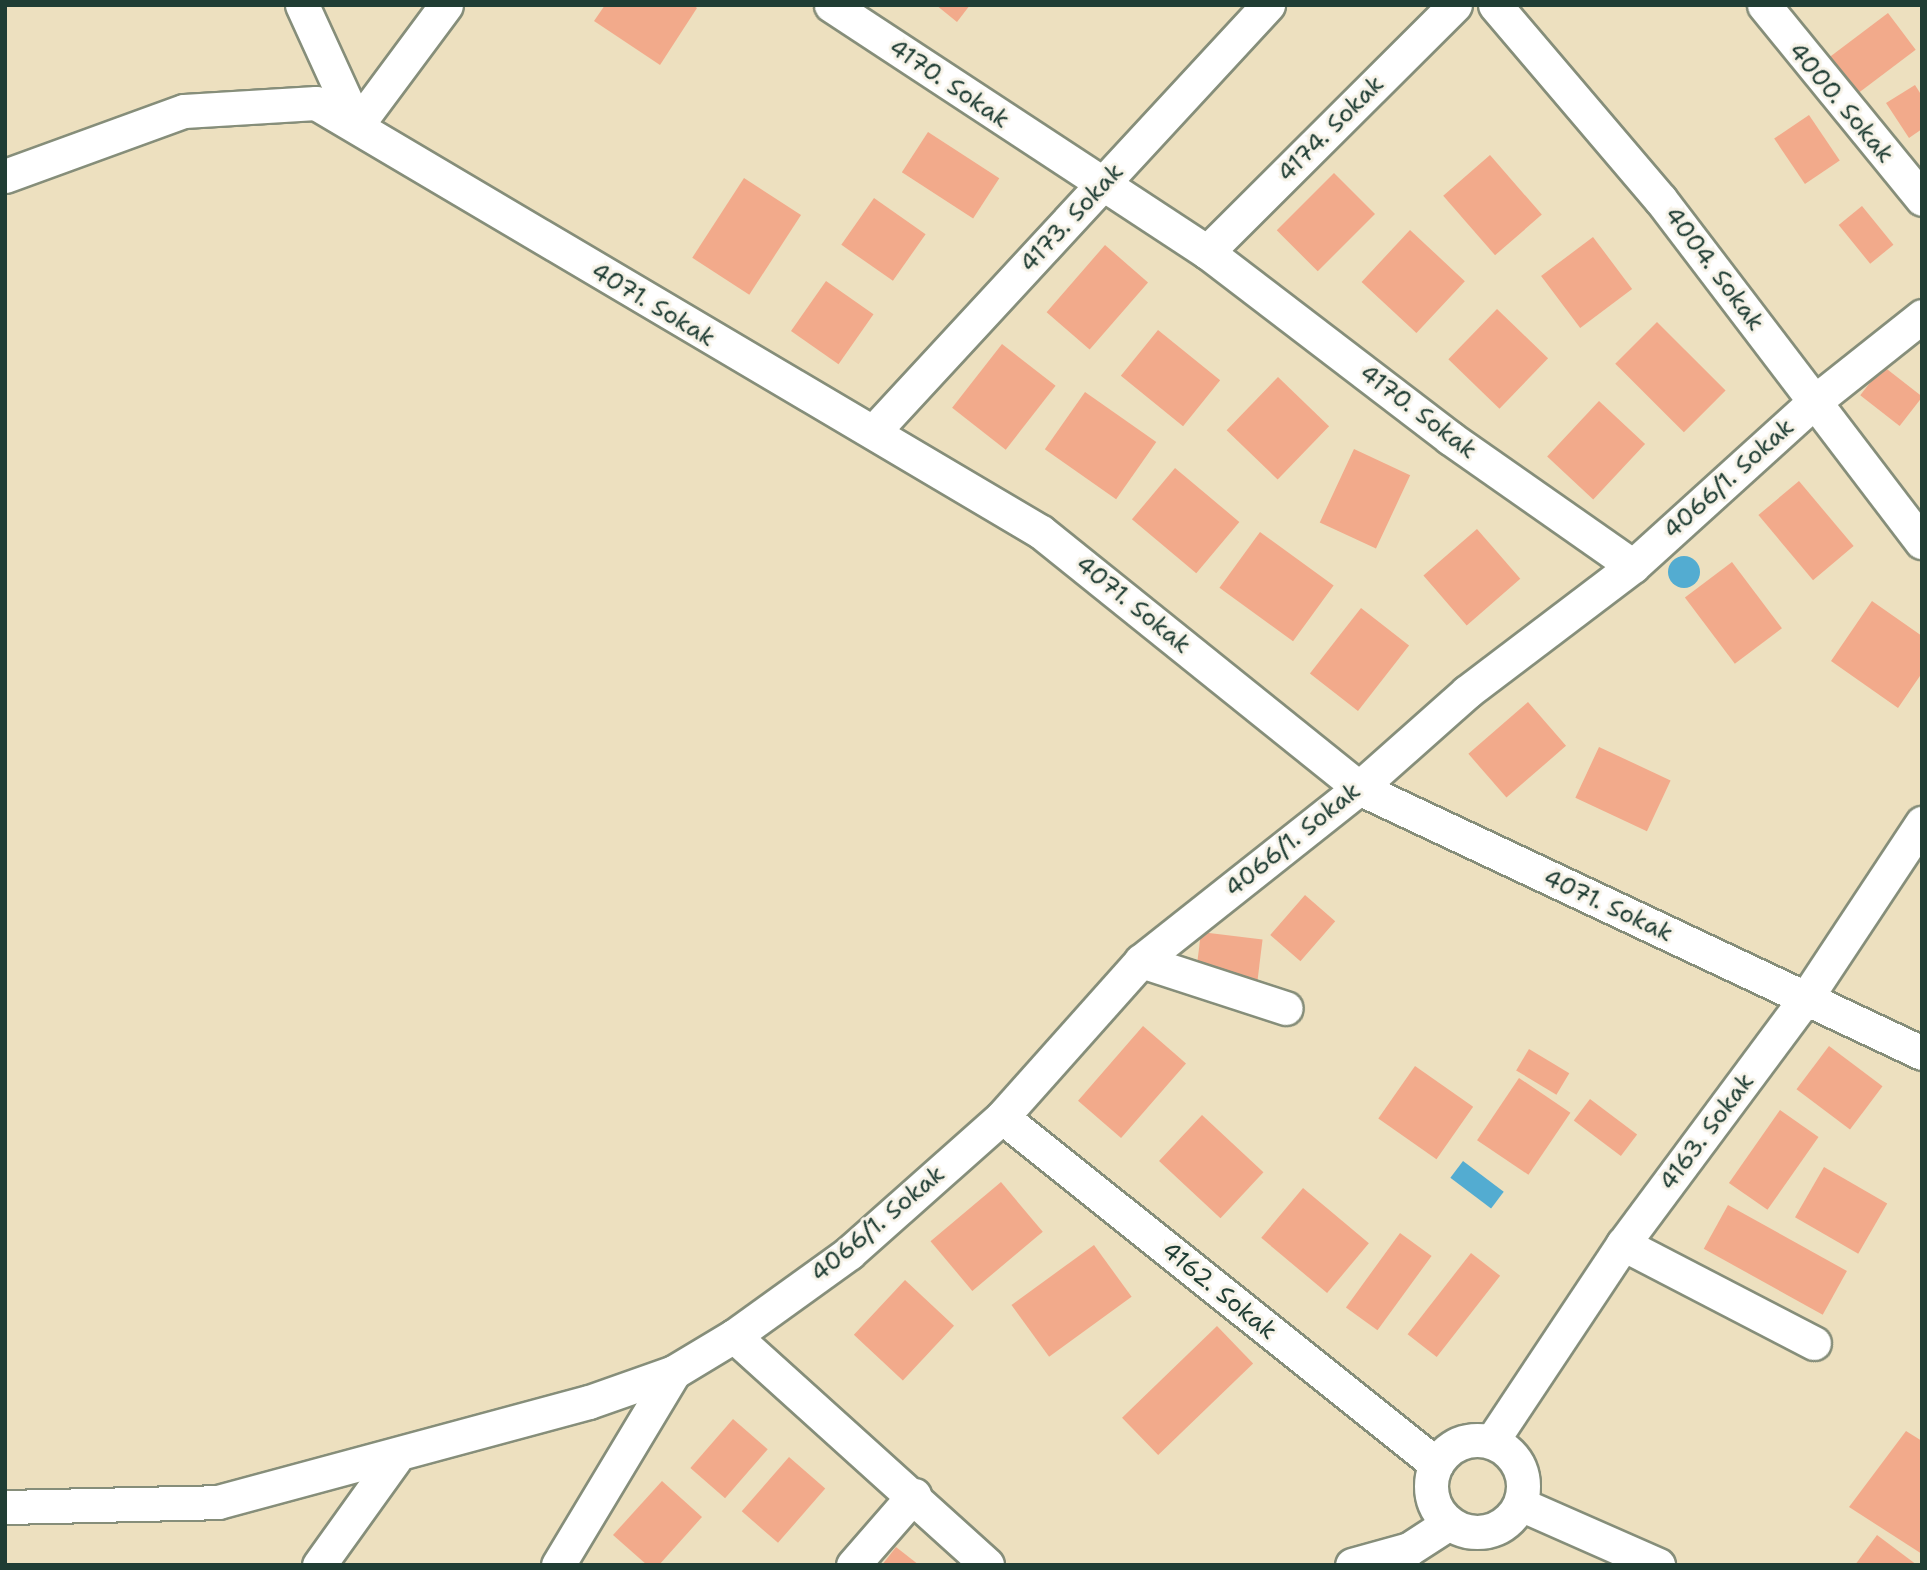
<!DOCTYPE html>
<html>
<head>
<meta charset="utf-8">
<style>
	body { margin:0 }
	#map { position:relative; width:1927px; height:1570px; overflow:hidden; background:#ede0bf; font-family:"Shantell Sans",sans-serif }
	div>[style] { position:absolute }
	.water>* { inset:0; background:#53acd1; transform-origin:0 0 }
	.round { border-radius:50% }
	.building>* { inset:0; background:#f2aa8b; transform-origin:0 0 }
	.roads { filter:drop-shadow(2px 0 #868e7a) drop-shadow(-2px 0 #868e7a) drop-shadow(0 2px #868e7a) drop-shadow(0 -2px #868e7a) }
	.minor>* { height:33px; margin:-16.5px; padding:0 16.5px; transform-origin:16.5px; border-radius:16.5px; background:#fff }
	.minor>.ring { margin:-16.5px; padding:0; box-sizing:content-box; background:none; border:33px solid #fff; border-radius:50% }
	span { translate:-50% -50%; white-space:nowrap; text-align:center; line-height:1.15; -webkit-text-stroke:6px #f7f3e8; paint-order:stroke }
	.street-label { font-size:24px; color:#1f3d34 }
	.frame { position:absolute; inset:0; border:7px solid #1f3d34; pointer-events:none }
</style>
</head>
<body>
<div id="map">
	<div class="water">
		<div class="round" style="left:1668px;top:556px;width:32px;height:32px"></div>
		<div style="left:1463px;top:1161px;width:51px;height:21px;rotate:37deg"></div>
	</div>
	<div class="building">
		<div style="clip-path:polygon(605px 5px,693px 5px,697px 8px,660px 65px,594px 21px)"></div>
		<div style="clip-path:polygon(936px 5px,970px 5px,957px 22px)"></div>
		<div style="left:1888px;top:13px;width:46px;height:73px;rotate:53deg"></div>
		<div style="clip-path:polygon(1915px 85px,1922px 96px,1922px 129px,1909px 138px,1886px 103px)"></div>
		<div style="left:1809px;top:115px;width:55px;height:42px;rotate:56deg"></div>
		<div style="left:928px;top:132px;width:85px;height:48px;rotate:33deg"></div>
		<div style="left:1490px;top:155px;width:79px;height:62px;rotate:49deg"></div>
		<div style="left:1334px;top:173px;width:58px;height:81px;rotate:45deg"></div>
		<div style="left:744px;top:178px;width:68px;height:95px;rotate:33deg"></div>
		<div style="left:874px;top:198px;width:63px;height:57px;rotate:35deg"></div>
		<div style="left:1862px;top:206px;width:50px;height:30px;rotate:51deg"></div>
		<div style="left:1410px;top:230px;width:75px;height:71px;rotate:43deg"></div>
		<div style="left:1593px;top:237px;width:65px;height:65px;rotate:53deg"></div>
		<div style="left:1105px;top:245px;width:57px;height:89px;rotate:41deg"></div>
		<div style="left:826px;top:281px;width:58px;height:61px;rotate:35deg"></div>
		<div style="left:1497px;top:309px;width:71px;height:70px;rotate:44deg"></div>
		<div style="left:1657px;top:322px;width:97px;height:59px;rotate:45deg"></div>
		<div style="left:1158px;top:330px;width:80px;height:59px;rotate:39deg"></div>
		<div style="left:1002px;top:344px;width:68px;height:81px;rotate:38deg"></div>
		<div style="left:1883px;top:366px;width:50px;height:37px;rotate:38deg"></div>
		<div style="left:1278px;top:377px;width:71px;height:74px;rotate:44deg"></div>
		<div style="left:1085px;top:392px;width:87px;height:70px;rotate:35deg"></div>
		<div style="left:1599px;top:401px;width:63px;height:76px;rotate:43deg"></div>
		<div style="left:1354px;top:449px;width:62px;height:81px;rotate:25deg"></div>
		<div style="left:1175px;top:468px;width:84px;height:67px;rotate:40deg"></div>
		<div style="left:1799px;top:481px;width:85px;height:53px;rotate:50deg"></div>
		<div style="left:1477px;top:529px;width:66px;height:71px;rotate:49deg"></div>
		<div style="left:1260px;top:532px;width:91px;height:69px;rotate:36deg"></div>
		<div style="left:1732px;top:562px;width:83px;height:59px;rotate:53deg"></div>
		<div style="clip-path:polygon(1872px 601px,1922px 636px,1922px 673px,1898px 708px,1831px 661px)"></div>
		<div style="left:1361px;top:608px;width:61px;height:83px;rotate:38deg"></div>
		<div style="left:1528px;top:702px;width:58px;height:79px;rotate:49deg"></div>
		<div style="left:1599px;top:747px;width:79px;height:56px;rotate:25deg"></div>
		<div style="left:1305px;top:895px;width:40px;height:53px;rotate:41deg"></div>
		<div style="left:1201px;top:932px;width:62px;height:42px;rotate:7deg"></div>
		<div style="left:1143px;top:1026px;width:57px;height:99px;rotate:41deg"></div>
		<div style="left:1829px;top:1046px;width:67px;height:54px;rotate:37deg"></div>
		<div style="left:1529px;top:1049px;width:47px;height:25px;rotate:31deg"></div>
		<div style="left:1415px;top:1066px;width:71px;height:64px;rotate:35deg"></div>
		<div style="left:1519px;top:1078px;width:62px;height:75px;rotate:34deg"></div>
		<div style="left:1590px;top:1099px;width:59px;height:27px;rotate:37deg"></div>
		<div style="left:1780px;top:1110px;width:47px;height:89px;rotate:35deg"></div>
		<div style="left:1202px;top:1115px;width:84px;height:63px;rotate:43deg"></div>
		<div style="left:1824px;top:1167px;width:73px;height:58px;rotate:30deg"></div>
		<div style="left:1001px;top:1182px;width:65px;height:92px;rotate:50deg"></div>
		<div style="left:1303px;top:1188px;width:86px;height:65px;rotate:40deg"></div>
		<div style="left:1728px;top:1205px;width:136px;height:50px;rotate:29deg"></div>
		<div style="left:1400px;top:1233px;width:39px;height:92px;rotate:36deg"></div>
		<div style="left:1094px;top:1245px;width:64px;height:102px;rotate:54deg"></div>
		<div style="left:1471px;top:1253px;width:37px;height:103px;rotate:38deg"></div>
		<div style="left:905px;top:1280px;width:67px;height:75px;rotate:43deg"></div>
		<div style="left:1217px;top:1326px;width:52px;height:132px;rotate:46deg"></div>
		<div style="left:733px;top:1419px;width:46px;height:65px;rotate:41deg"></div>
		<div style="clip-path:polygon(1906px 1431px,1922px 1441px,1922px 1554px,1849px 1507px)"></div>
		<div style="left:789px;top:1457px;width:48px;height:72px;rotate:41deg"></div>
		<div style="clip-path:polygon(662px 1481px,702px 1517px,659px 1565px,647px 1565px,613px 1535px)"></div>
		<div style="clip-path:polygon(1877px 1535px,1917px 1565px,1855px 1565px)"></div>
		<div style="clip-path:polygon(896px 1547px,919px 1565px,882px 1565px)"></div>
	</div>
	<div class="roads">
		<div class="minor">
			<div style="left:302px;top:5px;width:132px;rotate:65.4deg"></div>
			<div style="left:831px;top:5px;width:450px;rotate:33.3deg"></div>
			<div style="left:1207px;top:252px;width:306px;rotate:37.4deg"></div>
			<div style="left:1450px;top:438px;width:223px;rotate:35deg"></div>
			<div style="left:1495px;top:5px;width:256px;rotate:49.6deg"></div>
			<div style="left:1661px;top:200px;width:430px;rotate:52.7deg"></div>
			<div style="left:1764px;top:5px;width:250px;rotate:50.8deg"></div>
			<div style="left:357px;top:125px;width:149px;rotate:-53.4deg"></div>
			<div style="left:5px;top:176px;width:190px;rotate:-20deg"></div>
			<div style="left:184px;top:111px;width:132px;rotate:-3.5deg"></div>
			<div style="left:316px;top:103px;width:842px;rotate:30.61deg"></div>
			<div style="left:1041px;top:532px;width:408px;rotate:38.8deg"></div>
			<div style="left:1359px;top:788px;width:622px;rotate:25.21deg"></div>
			<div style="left:1207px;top:252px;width:350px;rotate:-44.9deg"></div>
			<div style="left:875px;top:430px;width:579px;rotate:-47.24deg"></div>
			<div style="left:1141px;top:961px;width:152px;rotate:18deg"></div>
			<div style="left:1002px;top:1117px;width:556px;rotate:38.64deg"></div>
			<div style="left:1623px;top:1244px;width:215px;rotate:27.4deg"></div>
			<div style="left:734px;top:1336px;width:341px;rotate:42.1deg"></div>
			<div class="ring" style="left:1431px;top:1440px;width:59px;height:59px"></div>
			<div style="left:1492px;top:1441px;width:237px;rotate:-56.4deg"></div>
			<div style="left:1623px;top:1244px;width:307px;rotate:-53.4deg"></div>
			<div style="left:1806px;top:998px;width:210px;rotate:-56.5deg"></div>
			<div style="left:1520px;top:1504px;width:151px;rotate:23.8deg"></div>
			<div style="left:5px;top:1507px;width:213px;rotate:-1.3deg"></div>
			<div style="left:218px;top:1502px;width:384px;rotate:-15.1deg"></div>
			<div style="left:589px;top:1402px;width:90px;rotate:-19.4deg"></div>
			<div style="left:674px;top:1372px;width:70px;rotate:-31deg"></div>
			<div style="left:734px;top:1336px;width:142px;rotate:-35.8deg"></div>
			<div style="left:849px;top:1253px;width:205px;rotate:-41.6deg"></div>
			<div style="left:1002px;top:1117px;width:209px;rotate:-48.3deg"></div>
			<div style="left:1141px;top:961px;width:278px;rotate:-38.4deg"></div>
			<div style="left:1359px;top:788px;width:144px;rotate:-41.6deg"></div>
			<div style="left:1467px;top:692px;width:208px;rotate:-37.2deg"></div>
			<div style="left:1633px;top:566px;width:244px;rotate:-42.2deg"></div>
			<div style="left:1814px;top:402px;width:138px;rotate:-38.5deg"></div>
			<div style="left:319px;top:1565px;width:130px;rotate:-54.4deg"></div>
			<div style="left:558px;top:1565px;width:225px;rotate:-59deg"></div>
			<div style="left:853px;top:1565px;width:93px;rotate:-48.9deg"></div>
			<div style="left:1352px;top:1565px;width:59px;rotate:-15.7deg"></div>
			<div style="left:1409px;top:1549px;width:48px;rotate:-33deg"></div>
		</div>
	</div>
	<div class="street-label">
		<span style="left:949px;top:84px;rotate:34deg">4170. Sokak</span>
		<span style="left:1841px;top:103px;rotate:50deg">4000. Sokak</span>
		<span style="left:1331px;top:129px;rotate:-45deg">4174. Sokak</span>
		<span style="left:1072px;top:218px;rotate:-47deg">4173. Sokak</span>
		<span style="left:1714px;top:269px;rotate:53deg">4004. Sokak</span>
		<span style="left:653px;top:305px;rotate:31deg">4071. Sokak</span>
		<span style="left:1418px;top:412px;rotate:37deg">4170. Sokak</span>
		<span style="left:1729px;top:479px;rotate:-42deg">4066/1. Sokak</span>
		<span style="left:1133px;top:605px;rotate:39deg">4071. Sokak</span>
		<span style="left:1293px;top:840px;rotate:-39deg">4066/1. Sokak</span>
		<span style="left:1608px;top:906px;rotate:25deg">4071. Sokak</span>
		<span style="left:1707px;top:1132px;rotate:-53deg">4163. Sokak</span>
		<span style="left:878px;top:1224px;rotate:-40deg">4066/1. Sokak</span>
		<span style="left:1219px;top:1291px;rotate:39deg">4162. Sokak</span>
	</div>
	<div class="frame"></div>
</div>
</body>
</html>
